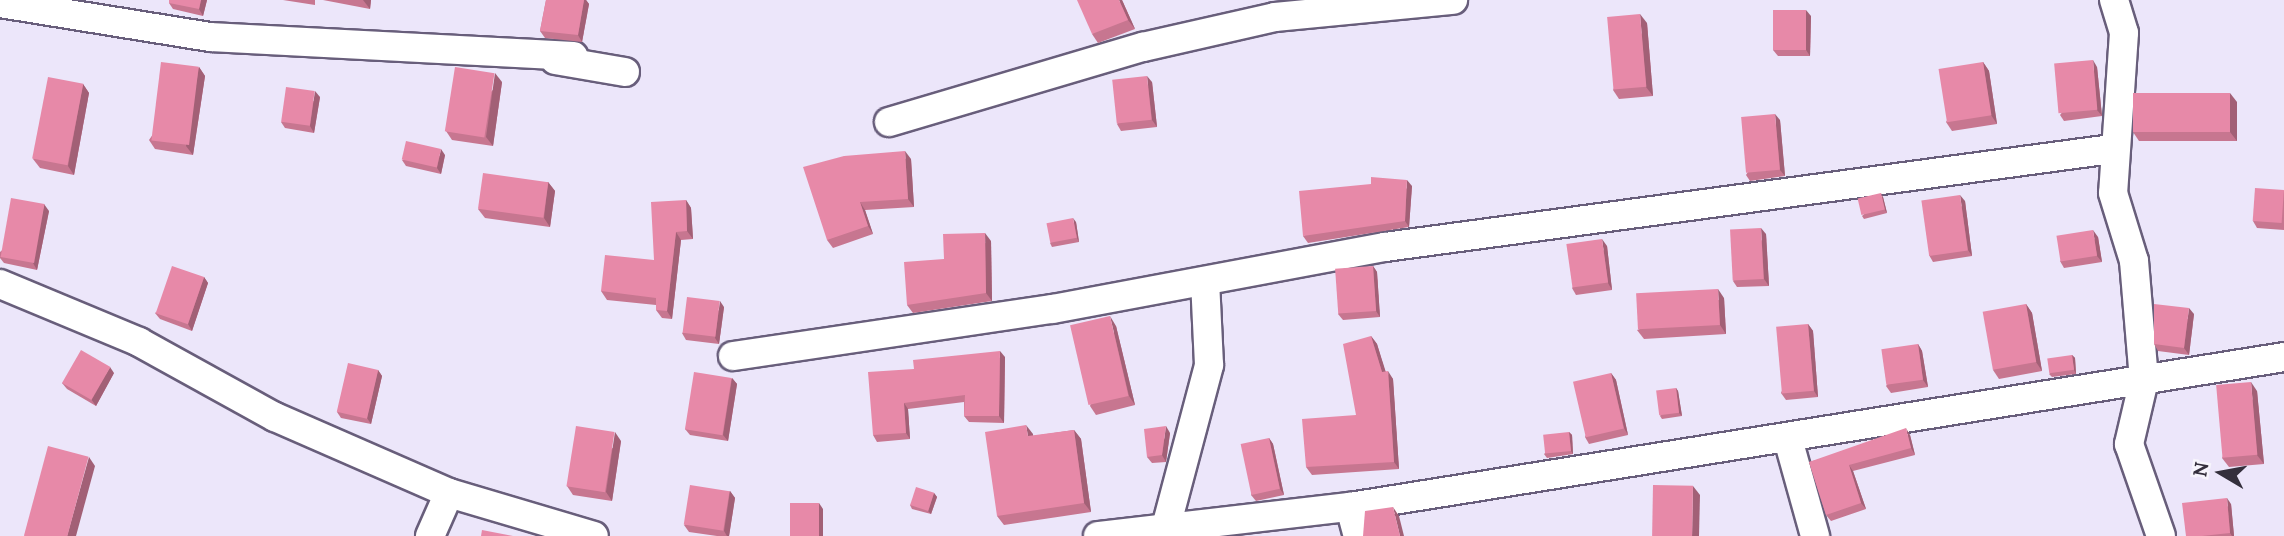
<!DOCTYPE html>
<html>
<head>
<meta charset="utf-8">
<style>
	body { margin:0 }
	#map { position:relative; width:2284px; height:536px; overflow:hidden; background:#ece6fa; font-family:Lora,serif }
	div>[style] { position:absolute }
	.roads { filter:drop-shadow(2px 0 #685e7b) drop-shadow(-2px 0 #685e7b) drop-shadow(0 2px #685e7b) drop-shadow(0 -2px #685e7b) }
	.minor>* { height:28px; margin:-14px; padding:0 14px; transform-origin:14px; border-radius:14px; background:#fff }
	.wall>* { inset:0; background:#c77690 }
	.shaded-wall>* { inset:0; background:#a26076 }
	.building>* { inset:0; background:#e789a8; transform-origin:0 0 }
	span { translate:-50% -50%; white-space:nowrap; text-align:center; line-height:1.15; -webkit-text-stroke:5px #f7f5fc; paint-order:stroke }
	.north { position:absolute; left:2186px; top:438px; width:70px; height:70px; -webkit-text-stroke:5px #f7f5fc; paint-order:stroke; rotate:280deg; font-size:19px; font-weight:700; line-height:28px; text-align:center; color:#342f3c }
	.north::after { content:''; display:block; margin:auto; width:24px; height:32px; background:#342f3c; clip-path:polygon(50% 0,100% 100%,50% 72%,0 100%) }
</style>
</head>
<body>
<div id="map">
	<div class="roads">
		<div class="minor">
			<div style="left:2114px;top:0;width:34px;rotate:73deg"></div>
			<div style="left:2124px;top:33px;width:160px;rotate:93.9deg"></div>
			<div style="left:2113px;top:193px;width:71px;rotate:72.8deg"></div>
			<div style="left:2134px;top:261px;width:119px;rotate:85.2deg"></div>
			<div style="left:2144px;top:380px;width:66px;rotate:103.2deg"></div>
			<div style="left:2129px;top:444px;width:97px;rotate:70.8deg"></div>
			<div style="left:0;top:3px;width:213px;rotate:9.2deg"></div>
			<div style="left:210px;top:37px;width:364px;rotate:3deg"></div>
			<div style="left:555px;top:60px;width:71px;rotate:9.7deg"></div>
			<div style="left:889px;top:122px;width:265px;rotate:-16.5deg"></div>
			<div style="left:1143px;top:47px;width:135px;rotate:-12.8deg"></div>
			<div style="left:1275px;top:17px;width:179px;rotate:-5.5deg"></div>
			<div style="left:0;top:284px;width:151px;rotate:22.6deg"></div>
			<div style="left:139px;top:342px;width:155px;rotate:28.9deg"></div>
			<div style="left:275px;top:417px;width:190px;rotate:23.6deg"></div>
			<div style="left:449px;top:493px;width:151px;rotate:16.5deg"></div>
			<div style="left:733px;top:356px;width:323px;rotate:-8.4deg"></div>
			<div style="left:1053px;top:309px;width:338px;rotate:-10.6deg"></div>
			<div style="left:1385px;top:247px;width:734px;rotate:-7.68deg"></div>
			<div style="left:1788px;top:439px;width:101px;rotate:74.4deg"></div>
			<div style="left:1350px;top:507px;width:30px;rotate:75deg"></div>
			<div style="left:1166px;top:527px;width:168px;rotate:-75.1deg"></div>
			<div style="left:1209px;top:365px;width:84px;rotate:-92.7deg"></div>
			<div style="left:430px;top:536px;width:47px;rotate:-66.2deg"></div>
			<div style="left:1098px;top:536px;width:254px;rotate:-6.6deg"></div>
			<div style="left:1350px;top:507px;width:946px;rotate:-9.12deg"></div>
		</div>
	</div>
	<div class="wall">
		<div style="clip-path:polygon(207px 0,203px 16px,173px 9px,169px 3px)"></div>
		<div style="clip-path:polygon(283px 0,315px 0,315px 5px)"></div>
		<div style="clip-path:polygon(323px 0,371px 0,370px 9px)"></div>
		<div style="clip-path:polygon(546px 0,586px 0,589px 4px,582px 42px,545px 38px,540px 31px)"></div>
		<div style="clip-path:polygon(1122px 0,1135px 29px,1098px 43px,1092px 34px)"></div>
		<div style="clip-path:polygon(1811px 16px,1810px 56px,1778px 56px,1773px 50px)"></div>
		<div style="clip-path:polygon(1647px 23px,1653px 96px,1619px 99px,1613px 90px)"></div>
		<div style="clip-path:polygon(1983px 62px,1989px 71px,1997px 124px,1952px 131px,1946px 122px)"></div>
		<div style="clip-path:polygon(199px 67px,205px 76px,193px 155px,155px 149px,149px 140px)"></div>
		<div style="clip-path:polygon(2097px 67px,2102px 116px,2064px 121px,2060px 115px)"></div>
		<div style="clip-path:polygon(502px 82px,493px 146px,452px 140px,446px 131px)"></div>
		<div style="clip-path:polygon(1152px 82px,1157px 127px,1121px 131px,1117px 124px)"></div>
		<div style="clip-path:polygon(83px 84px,89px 93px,74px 175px,40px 168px,33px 159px)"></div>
		<div style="clip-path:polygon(320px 97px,314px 133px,285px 128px,281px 122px)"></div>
		<div style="clip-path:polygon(2237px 102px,2237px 141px,2139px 141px,2133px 132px)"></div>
		<div style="clip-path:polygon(1780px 120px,1785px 176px,1750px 181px,1746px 175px)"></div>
		<div style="clip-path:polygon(445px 155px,441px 174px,406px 166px,402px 160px)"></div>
		<div style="clip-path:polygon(844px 156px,911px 159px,914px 207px,865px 210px,873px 234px,833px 248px,827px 240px)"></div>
		<div style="clip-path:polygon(548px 182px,555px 191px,550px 227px,485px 218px,478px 209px)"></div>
		<div style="clip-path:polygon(1412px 186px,1409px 227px,1308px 243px,1303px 236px)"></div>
		<div style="clip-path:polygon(2284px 190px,2284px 230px,2257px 228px,2253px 221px)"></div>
		<div style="clip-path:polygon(1883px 197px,1887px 213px,1864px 219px,1862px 216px)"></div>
		<div style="clip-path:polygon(686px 200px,691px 208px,693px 239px,681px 240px,672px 319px,662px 318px,656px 310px,656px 305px,607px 300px,601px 291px,654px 260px)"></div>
		<div style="clip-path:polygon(1965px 201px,1972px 256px,1933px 262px,1929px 255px)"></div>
		<div style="clip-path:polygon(49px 211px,37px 270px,4px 263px,0 258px,0 252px)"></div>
		<div style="clip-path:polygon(1076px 222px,1079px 242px,1052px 247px,1050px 243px)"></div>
		<div style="clip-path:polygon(1766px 234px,1769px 286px,1737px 287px,1733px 281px)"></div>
		<div style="clip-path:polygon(2098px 237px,2102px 262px,2064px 268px,2060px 261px)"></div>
		<div style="clip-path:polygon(991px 241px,992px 301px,913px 313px,907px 305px,944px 259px)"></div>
		<div style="clip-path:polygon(1607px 246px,1612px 290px,1576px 295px,1572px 288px)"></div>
		<div style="clip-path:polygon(1373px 266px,1377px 272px,1380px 317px,1343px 320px,1338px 314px)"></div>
		<div style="clip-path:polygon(204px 277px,208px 283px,192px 331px,160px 319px,155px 313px)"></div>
		<div style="clip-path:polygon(1724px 298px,1726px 334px,1644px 339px,1637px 330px)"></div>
		<div style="clip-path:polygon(2026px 304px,2032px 313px,2042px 371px,1999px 379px,1993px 370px)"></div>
		<div style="clip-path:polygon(724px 307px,719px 344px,686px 340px,682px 333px)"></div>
		<div style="clip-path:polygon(2194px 314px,2189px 355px,2158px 351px,2154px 344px)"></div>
		<div style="clip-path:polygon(1808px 324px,1813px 331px,1818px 397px,1786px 400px,1781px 393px)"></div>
		<div style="clip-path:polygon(1116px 326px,1135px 405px,1096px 415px,1090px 406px)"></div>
		<div style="clip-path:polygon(1371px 336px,1377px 344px,1385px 371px,1393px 379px,1399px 469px,1312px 475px,1306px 467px,1356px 415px)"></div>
		<div style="clip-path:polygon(1918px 344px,1922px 351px,1928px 387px,1891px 393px,1886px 386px)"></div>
		<div style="clip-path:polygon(2072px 355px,2075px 358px,2076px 374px,2052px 377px,2049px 374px)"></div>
		<div style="clip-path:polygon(1005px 357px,1004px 423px,969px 422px,964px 416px,964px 402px,908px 409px,910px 439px,877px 442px,873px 435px,914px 369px)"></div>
		<div style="clip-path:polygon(378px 370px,382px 376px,371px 424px,341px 418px,337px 412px)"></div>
		<div style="clip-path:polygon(114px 373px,96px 406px,67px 389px,62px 383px)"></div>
		<div style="clip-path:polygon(1611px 373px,1616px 380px,1628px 435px,1589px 444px,1585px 437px)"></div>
		<div style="clip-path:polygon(732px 378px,737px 384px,728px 441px,690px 435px,685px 429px)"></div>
		<div style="clip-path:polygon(1676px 388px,1678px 391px,1682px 416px,1662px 419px,1660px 416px)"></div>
		<div style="clip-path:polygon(2257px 391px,2264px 464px,2229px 467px,2222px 458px)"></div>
		<div style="clip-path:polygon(1074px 430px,1081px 439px,1091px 512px,1004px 525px,997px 516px,1033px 434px,1033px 436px)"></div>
		<div style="clip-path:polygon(1569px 432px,1572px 435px,1573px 454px,1547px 458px,1544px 454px)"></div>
		<div style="clip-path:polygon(1170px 433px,1166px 462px,1152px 463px,1147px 457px)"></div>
		<div style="clip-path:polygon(1910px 435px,1915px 455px,1853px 471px,1866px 509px,1831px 521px,1826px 515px,1809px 462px)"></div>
		<div style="clip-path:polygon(1269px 438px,1273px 444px,1284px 495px,1256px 501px,1251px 495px)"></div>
		<div style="clip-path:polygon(621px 441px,612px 501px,573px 495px,567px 486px)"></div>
		<div style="clip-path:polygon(730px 491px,735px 498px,729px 536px,717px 536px,689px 532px,684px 525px)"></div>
		<div style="clip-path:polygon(934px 493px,937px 497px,931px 514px,912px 509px,910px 505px)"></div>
		<div style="clip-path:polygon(2231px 504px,2234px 536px,2186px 536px)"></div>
	</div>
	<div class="shaded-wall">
		<div style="clip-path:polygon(201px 0,207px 0,203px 16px,199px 9px)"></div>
		<div style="clip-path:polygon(363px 0,371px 0,370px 9px)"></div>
		<div style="clip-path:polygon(584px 0,586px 0,589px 4px,582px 42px,578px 35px)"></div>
		<div style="clip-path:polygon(1119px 0,1122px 0,1135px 29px,1128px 20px)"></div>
		<div style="clip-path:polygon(1806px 10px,1811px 16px,1810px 56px,1806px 50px)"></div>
		<div style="clip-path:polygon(1640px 14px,1647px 23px,1653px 96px,1646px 87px)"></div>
		<div style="clip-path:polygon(2093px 60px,2097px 67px,2102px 116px,2097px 110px)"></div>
		<div style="clip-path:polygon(1983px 62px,1989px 71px,1997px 124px,1991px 115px)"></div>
		<div style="clip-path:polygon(199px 67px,205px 76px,193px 155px,186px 146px)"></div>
		<div style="clip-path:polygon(495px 73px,502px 82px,493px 146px,486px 137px)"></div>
		<div style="clip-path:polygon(1147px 76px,1152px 82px,1157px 127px,1152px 120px)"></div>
		<div style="clip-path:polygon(83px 84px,89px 93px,74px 175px,68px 166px)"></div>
		<div style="clip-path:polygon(315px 91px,320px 97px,314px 133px,310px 126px)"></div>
		<div style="clip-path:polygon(2230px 93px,2237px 102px,2237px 141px,2230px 132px)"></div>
		<div style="clip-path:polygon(1775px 114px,1780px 120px,1785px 176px,1780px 170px)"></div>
		<div style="clip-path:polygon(441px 149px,445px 155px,441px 174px,437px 168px)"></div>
		<div style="clip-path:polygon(905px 151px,911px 159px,914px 207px,908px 199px)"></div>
		<div style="clip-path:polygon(1407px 180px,1412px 186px,1409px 227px,1405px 221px)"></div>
		<div style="clip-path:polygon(548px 182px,555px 191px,550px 227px,544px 218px)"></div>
		<div style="clip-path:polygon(1881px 193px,1883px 197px,1887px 213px,1885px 210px)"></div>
		<div style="clip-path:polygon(1960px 195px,1965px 201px,1972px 256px,1968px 250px)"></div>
		<div style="clip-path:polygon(686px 200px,691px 208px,693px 239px,687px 231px)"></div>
		<div style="clip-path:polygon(860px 202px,865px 210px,873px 234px,868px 226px)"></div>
		<div style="clip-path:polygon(44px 204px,49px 211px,37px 270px,33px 263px)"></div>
		<div style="clip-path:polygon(1073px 218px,1076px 222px,1079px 242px,1077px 238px)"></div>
		<div style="clip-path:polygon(1761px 228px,1766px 234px,1769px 286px,1764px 279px)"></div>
		<div style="clip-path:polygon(2093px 230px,2098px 237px,2102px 262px,2097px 256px)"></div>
		<div style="clip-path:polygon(676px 232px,681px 240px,672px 319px,667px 311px)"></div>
		<div style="clip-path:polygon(985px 233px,991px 241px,992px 301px,986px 293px)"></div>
		<div style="clip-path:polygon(1602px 239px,1607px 246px,1612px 290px,1608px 283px)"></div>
		<div style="clip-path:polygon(1373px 266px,1377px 272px,1380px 317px,1376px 311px)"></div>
		<div style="clip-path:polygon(204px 277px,208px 283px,192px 331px,188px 324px)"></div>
		<div style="clip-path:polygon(1718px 289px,1724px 298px,1726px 334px,1720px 325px)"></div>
		<div style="clip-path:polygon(720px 301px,724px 307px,719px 344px,715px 338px)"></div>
		<div style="clip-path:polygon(2026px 304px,2032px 313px,2042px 371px,2036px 362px)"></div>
		<div style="clip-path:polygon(2189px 308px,2194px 314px,2189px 355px,2184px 348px)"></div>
		<div style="clip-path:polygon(1110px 316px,1116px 326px,1135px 405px,1129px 396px)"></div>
		<div style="clip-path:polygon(1808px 324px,1813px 331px,1818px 397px,1814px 391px)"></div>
		<div style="clip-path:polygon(1371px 336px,1377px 344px,1388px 379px,1382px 372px)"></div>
		<div style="clip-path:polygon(1918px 344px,1922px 351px,1928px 387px,1923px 380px)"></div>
		<div style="clip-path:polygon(1000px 351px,1005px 357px,1004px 423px,999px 416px)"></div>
		<div style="clip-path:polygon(2072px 355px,2075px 358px,2076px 374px,2074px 370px)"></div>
		<div style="clip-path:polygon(110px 367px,114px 373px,96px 406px,91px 399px)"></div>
		<div style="clip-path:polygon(378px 370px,382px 376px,371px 424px,367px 418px)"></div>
		<div style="clip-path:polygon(1388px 371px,1393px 379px,1399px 469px,1394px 462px)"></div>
		<div style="clip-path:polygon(1611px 373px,1616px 380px,1628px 435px,1624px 428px)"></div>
		<div style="clip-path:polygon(732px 378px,737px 384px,728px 441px,723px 435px)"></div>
		<div style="clip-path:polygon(2251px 382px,2257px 391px,2264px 464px,2257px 455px)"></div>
		<div style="clip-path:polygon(1676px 388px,1678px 391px,1682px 416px,1679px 413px)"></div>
		<div style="clip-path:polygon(904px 403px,908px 409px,910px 439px,906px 433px)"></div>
		<div style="clip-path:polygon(1026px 425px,1033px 434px,1034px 445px,1028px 436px)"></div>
		<div style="clip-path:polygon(1166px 426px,1170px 433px,1166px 462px,1162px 455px)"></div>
		<div style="clip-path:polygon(1906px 428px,1910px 435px,1915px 455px,1911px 448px)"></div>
		<div style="clip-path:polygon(1074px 430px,1081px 439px,1091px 512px,1084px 503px)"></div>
		<div style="clip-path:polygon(615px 432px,621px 441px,612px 501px,606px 492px)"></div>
		<div style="clip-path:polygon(1569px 432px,1572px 435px,1573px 454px,1571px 451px)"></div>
		<div style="clip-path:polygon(1269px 438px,1273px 444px,1284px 495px,1280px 489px)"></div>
		<div style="clip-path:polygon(89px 457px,95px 466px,76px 536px,67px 536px)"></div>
		<div style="clip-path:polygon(1849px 465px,1853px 471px,1866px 509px,1861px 503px)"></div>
		<div style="clip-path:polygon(1693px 486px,1700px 495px,1699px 536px,1692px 536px)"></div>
		<div style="clip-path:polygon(730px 491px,735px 498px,729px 536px,727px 536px,724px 531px)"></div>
		<div style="clip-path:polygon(934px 493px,937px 497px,931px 514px,928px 511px)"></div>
		<div style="clip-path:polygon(2227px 498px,2231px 504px,2234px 536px,2232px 536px,2230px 533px)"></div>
		<div style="clip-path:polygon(819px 503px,823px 509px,823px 536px,818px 536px)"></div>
		<div style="clip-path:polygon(1393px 507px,1399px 516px,1404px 536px,1400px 536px)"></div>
	</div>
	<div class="building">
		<div style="clip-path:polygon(169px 0,201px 0,199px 9px,169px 3px)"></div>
		<div style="clip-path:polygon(546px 0,584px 0,578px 35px,540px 31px)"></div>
		<div style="clip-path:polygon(1077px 0,1119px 0,1128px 20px,1092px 34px)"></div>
		<div style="left:1773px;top:10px;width:33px;height:40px"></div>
		<div style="left:1640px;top:14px;width:73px;height:33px;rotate:85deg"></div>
		<div style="left:2093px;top:60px;width:50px;height:39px;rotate:85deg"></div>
		<div style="left:161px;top:62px;width:38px;height:79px;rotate:7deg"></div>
		<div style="left:1983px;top:62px;width:54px;height:45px;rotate:81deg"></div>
		<div style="left:455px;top:67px;width:40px;height:65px;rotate:9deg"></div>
		<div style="left:1147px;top:76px;width:44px;height:35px;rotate:84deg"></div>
		<div style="left:48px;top:77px;width:36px;height:83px;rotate:11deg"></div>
		<div style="left:286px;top:87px;width:29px;height:35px;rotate:8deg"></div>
		<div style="left:2133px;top:93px;width:97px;height:39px"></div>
		<div style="left:1775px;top:114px;width:56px;height:34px;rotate:85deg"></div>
		<div style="left:406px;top:141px;width:36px;height:19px;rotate:13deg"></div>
		<div style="clip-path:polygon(905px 151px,908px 199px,860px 202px,868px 226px,827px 240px,803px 167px,844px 156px)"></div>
		<div style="left:483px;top:173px;width:66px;height:36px;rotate:8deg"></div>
		<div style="clip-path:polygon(1371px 177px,1407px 180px,1405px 221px,1303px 236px,1299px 191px,1371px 184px)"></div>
		<div style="left:2255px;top:188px;width:29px;height:33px;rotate:4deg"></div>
		<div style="left:1881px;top:193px;width:17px;height:24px;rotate:77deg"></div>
		<div style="left:1960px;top:195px;width:56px;height:39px;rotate:82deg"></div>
		<div style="left:11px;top:198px;width:34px;height:60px;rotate:10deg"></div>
		<div style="clip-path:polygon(686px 200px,687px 231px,676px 232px,667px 311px,656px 310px,656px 298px,601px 291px,605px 255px,654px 260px,651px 202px)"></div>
		<div style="left:1073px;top:218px;width:20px;height:27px;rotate:79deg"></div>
		<div style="left:1761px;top:228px;width:51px;height:31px;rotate:87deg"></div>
		<div style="left:2093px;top:230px;width:26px;height:37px;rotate:81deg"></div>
		<div style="clip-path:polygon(985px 233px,986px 293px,907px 305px,904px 262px,944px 259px,943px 234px)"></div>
		<div style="left:1602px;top:239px;width:44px;height:36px;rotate:82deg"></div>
		<div style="left:172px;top:266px;width:34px;height:50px;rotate:19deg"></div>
		<div style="left:1373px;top:266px;width:45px;height:38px;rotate:86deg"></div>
		<div style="left:1718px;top:289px;width:36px;height:82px;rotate:87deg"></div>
		<div style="left:687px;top:297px;width:33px;height:36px;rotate:7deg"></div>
		<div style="left:2026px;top:304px;width:59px;height:44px;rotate:80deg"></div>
		<div style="clip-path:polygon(2154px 304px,2189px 308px,2184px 348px,2154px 344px)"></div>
		<div style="left:1110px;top:316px;width:82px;height:41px;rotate:77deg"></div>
		<div style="left:1808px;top:324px;width:67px;height:32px;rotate:85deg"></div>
		<div style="clip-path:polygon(1371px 336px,1382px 372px,1388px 371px,1394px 462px,1306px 467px,1302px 419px,1356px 415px,1343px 344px)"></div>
		<div style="left:1918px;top:344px;width:36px;height:37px;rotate:82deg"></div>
		<div style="left:81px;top:350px;width:34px;height:38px;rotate:30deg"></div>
		<div style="clip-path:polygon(1000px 351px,999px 416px,964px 416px,965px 395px,904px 403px,906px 433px,873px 435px,868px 372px,914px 369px,913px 360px)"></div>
		<div style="left:2072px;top:355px;width:15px;height:25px;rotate:82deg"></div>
		<div style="left:348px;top:363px;width:31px;height:50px;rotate:13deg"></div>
		<div style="left:694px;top:372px;width:38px;height:58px;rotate:9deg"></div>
		<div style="left:1611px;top:373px;width:57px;height:39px;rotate:77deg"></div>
		<div style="left:2251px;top:382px;width:73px;height:35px;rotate:85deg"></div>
		<div style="left:1676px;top:388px;width:25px;height:20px;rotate:83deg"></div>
		<div style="clip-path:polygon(1026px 425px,1028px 436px,1074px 430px,1084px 503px,997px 516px,985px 432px)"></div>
		<div style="left:576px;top:426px;width:39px;height:61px;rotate:9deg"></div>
		<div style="clip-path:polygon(1166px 426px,1162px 455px,1147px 457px,1144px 429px)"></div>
		<div style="clip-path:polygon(1906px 428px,1911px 448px,1849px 465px,1861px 503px,1826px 515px,1809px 462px)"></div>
		<div style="left:1569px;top:432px;width:19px;height:26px;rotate:84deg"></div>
		<div style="left:1269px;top:438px;width:52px;height:29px;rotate:78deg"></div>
		<div style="left:48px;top:446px;width:42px;height:93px;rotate:15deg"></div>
		<div style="left:690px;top:485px;width:40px;height:40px;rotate:9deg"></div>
		<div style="left:1653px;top:485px;width:40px;height:51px;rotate:1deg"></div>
		<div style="left:916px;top:487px;width:19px;height:19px;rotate:18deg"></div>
		<div style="clip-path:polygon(2227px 498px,2230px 533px,2202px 536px,2186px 536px,2182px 503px)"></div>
		<div style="left:790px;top:503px;width:29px;height:33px"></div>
		<div style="clip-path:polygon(1393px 507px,1400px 536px,1363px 536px,1365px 511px)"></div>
		<div style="clip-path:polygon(482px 530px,513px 536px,481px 536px)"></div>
	</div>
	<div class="north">N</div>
</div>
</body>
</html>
